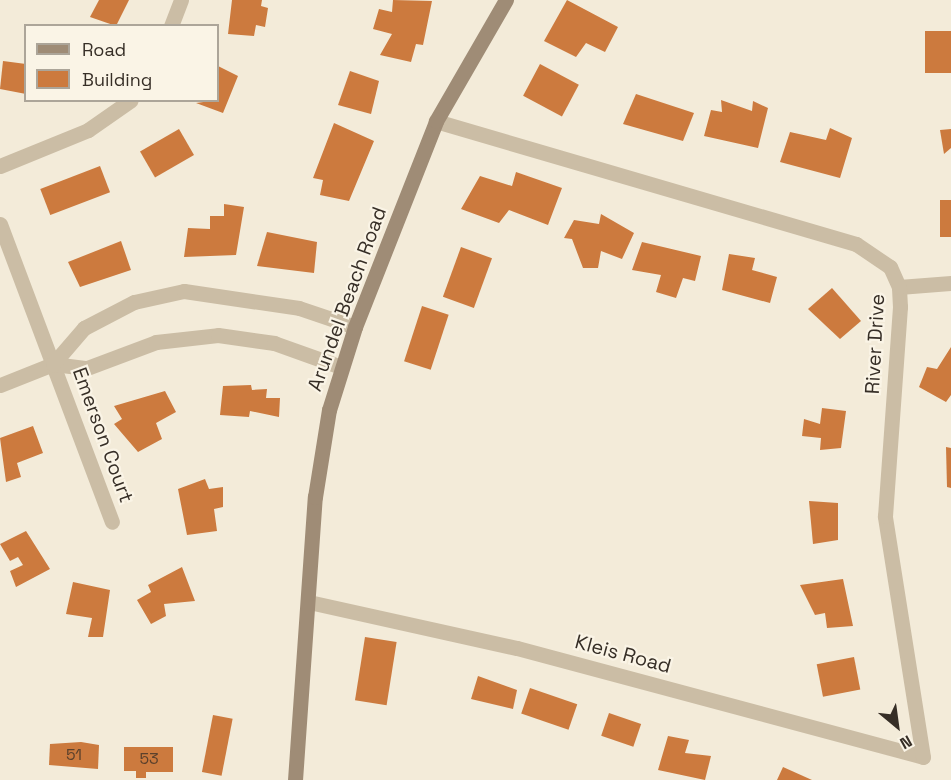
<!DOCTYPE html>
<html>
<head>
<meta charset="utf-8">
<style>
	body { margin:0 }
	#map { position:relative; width:951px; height:780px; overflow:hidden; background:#f3ebd9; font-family:"Space Grotesk",sans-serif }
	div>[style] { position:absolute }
	.building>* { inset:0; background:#cc7a3e; transform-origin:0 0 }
	.street>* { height:15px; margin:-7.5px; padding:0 7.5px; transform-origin:7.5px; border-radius:7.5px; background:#cbbda5 }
	.secondary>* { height:15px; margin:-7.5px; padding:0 7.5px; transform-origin:7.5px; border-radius:7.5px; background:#9f8c76 }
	span { translate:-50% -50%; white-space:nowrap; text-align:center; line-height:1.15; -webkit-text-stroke:4.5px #faf4e6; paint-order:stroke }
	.number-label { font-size:16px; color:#5c412c }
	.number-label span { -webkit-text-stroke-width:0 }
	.street-label { font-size:20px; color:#362e26 }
	.legend { position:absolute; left:24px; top:24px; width:195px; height:78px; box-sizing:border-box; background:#faf4e6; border:2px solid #aca599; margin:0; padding:8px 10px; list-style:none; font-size:18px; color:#362e26 }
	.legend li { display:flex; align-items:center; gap:12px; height:30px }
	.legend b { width:30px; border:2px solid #aca599 }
	.north { position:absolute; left:867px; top:696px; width:60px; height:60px; -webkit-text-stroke:4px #faf4e6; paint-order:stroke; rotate:151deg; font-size:16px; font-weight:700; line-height:24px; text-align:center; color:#362e26 }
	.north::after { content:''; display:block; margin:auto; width:21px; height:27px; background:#362e26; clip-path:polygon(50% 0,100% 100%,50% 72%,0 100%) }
</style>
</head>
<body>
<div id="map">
	<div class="building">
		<div style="clip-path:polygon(99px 0,129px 0,116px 26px,90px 17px)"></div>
		<div style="clip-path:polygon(232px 0,262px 0,261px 6px,268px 8px,265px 27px,256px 25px,254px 36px,228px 34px)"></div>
		<div style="clip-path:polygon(393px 0,432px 1px,423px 45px,416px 44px,411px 62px,380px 55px,392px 34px,373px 29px,379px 9px,392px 12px)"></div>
		<div style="clip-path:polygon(567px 0,618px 27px,605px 52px,586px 43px,576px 57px,544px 41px)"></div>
		<div style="left:951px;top:31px;width:42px;height:26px;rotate:90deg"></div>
		<div style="clip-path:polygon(3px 61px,26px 64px,26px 94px,0 89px)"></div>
		<div style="left:540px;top:64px;width:44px;height:36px;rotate:28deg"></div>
		<div style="clip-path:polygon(218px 66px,238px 76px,223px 113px,196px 103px,218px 100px)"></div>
		<div style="clip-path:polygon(350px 71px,379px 81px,371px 114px,338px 105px)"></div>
		<div style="clip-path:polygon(636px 94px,694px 113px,683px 141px,623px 124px)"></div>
		<div style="clip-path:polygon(721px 100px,752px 111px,753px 101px,768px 108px,758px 148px,704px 136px,711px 110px,722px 112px)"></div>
		<div style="clip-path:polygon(334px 123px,374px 141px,349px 201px,320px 195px,323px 180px,313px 178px)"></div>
		<div style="clip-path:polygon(830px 128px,852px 138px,840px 178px,780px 162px,790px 132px,826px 140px)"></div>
		<div style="left:179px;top:129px;width:30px;height:45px;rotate:60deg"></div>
		<div style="clip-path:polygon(951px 129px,951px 148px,944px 154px,940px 130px)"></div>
		<div style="left:100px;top:166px;width:28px;height:64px;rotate:69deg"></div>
		<div style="clip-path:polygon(516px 172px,562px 188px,548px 225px,509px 210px,499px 223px,461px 209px,480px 176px,512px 186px)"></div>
		<div style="left:951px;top:200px;width:37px;height:11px;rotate:90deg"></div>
		<div style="clip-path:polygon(224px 204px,244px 207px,236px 255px,184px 257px,188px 228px,210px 229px,210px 216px,224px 216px)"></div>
		<div style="clip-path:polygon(601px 214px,634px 233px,622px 259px,601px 251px,598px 268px,583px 268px,572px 239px,564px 238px,574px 220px,599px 224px)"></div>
		<div style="clip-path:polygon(267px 232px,317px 242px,314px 273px,257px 266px)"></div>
		<div style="clip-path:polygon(121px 241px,131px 270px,80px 287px,68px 262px)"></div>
		<div style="clip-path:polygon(642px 242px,701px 256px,695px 281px,683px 278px,676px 298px,656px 292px,661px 275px,632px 270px)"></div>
		<div style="left:461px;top:247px;width:33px;height:53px;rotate:20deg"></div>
		<div style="clip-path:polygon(729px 254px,755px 258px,752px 270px,777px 277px,770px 303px,722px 290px)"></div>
		<div style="clip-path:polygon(832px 288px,861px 321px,840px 339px,808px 309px)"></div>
		<div style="left:422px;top:306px;width:28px;height:58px;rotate:18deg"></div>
		<div style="clip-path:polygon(951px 347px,951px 395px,946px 402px,919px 387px,927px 367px,937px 369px)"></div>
		<div style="clip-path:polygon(251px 385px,252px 390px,267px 389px,266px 398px,280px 398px,279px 417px,250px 411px,249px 417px,220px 415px,223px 386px)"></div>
		<div style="clip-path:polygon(165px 391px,176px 412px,156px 423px,162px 439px,138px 452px,114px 424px,122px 419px,114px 406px)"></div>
		<div style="clip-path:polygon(822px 408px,846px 411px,841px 448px,820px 450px,821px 438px,802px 436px,804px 419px,820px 424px)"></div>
		<div style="clip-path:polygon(33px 426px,43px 453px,17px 463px,21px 477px,6px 482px,0 438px)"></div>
		<div style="clip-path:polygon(946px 447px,951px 448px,951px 488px,947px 487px)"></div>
		<div style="clip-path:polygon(205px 479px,209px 489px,223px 487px,223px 507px,214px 509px,217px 531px,187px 535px,178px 489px)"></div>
		<div style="clip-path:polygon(809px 501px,838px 503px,838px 540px,813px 544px)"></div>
		<div style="clip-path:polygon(26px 531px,50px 569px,16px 587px,10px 571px,23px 565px,18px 557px,10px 561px,0 544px)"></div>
		<div style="clip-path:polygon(182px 567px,195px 601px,164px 604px,166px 616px,151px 624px,137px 600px,151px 592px,148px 585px)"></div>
		<div style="clip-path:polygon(843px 579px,853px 626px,827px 628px,825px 613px,815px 615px,800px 585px)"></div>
		<div style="clip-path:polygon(73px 582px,110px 590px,103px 637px,88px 637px,92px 618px,66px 614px)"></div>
		<div style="left:365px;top:637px;width:32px;height:64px;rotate:9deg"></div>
		<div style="left:854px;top:657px;width:33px;height:38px;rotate:79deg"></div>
		<div style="clip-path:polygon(478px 676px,517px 690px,513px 709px,471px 699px)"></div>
		<div style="left:530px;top:688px;width:50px;height:27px;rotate:19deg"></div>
		<div style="left:609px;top:713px;width:34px;height:24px;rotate:19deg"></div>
		<div style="left:213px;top:715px;width:20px;height:58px;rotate:11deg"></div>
		<div style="clip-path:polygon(668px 736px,689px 740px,685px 753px,711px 756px,705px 780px,658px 770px)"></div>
		<div style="clip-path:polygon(81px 742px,99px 745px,98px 769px,49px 765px,50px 744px)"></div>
		<div style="clip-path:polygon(124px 747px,173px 747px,173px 772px,146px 772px,146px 778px,136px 778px,136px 771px,124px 771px)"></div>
		<div style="clip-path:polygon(783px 767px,812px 780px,777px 780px)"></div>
	</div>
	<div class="street">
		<div style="left:171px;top:26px;width:28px;rotate:-69deg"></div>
		<div style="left:0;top:166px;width:95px;rotate:-22.2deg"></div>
		<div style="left:88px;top:130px;width:52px;rotate:-34.9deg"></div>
		<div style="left:0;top:224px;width:318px;rotate:69.4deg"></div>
		<div style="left:899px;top:287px;width:52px;rotate:-4.4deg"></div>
		<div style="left:53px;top:364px;width:34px;rotate:7deg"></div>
		<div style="left:87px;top:368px;width:74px;rotate:-20.6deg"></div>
		<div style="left:156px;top:342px;width:62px;rotate:-6.4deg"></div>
		<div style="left:218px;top:335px;width:57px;rotate:8.1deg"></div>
		<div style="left:274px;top:343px;width:71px;rotate:19.7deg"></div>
		<div style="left:0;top:385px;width:57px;rotate:-21.6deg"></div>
		<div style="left:53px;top:364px;width:48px;rotate:-49.3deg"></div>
		<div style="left:84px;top:328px;width:56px;rotate:-27.5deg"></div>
		<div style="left:134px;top:302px;width:51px;rotate:-12.4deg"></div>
		<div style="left:184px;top:291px;width:116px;rotate:8.4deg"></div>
		<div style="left:299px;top:308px;width:59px;rotate:18.7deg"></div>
		<div style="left:309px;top:602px;width:213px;rotate:12.5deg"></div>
		<div style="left:517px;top:648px;width:420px;rotate:15deg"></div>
		<div style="left:923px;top:757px;width:244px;rotate:-99deg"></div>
		<div style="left:885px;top:516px;width:210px;rotate:-85.9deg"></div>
		<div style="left:900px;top:307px;width:20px;rotate:-93deg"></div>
		<div style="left:899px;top:287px;width:22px;rotate:-114deg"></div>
		<div style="left:890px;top:267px;width:41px;rotate:-145.9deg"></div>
		<div style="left:856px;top:244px;width:438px;rotate:-163.7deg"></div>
	</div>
	<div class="secondary">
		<div style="left:295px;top:780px;width:284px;rotate:-86deg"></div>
		<div style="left:315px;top:497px;width:88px;rotate:-80.9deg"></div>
		<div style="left:329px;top:410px;width:87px;rotate:-72.6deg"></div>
		<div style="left:355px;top:327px;width:221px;rotate:-68.5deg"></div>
		<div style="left:436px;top:121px;width:140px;rotate:-60deg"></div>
	</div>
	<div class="number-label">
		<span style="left:74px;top:755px">51</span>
		<span style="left:149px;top:759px">53</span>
	</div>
	<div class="street-label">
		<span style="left:347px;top:299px;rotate:-70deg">Arundel Beach Road</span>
		<span style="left:875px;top:344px;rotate:-87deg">River Drive</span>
		<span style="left:103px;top:435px;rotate:70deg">Emerson Court</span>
		<span style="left:623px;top:654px;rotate:15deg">Kleis Road</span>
	</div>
	<ul class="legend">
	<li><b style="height:8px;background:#9f8c76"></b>Road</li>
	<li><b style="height:16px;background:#cc7a3e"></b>Building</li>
	</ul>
	<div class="north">N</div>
</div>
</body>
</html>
